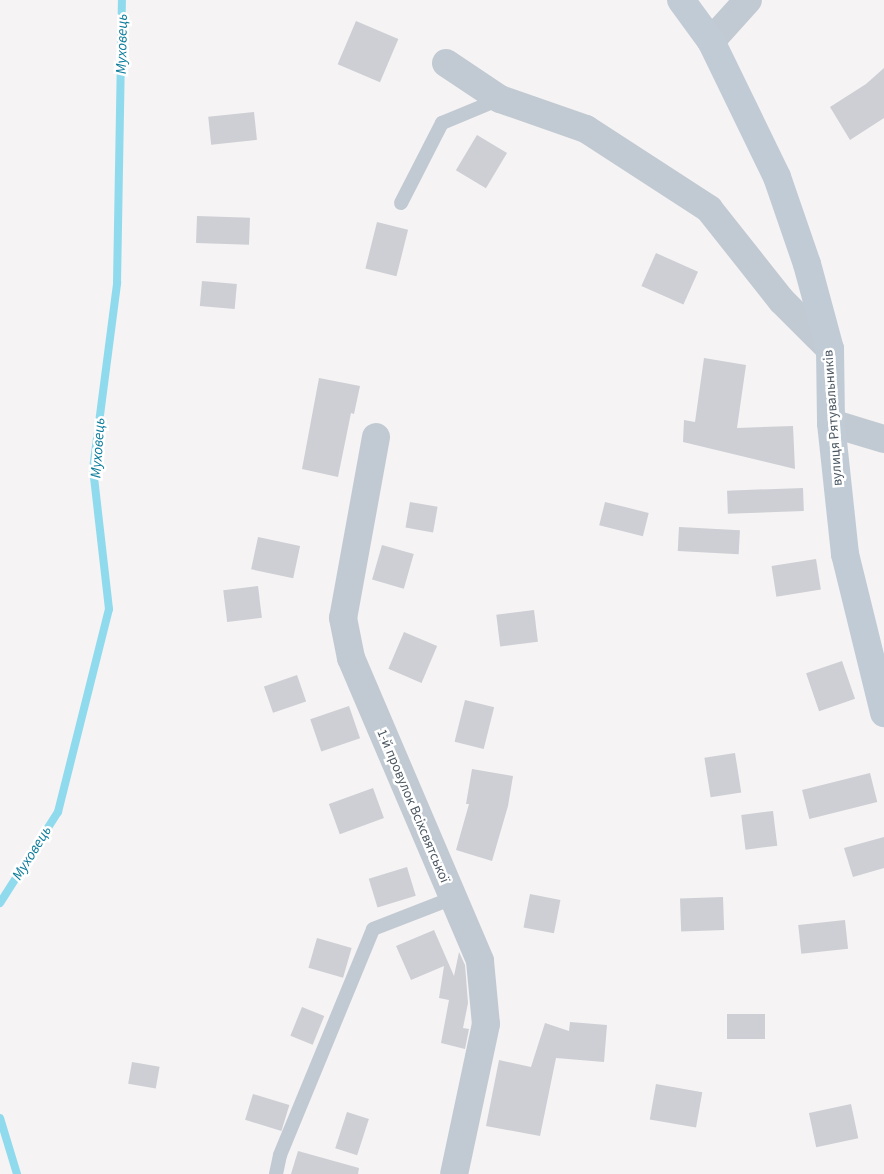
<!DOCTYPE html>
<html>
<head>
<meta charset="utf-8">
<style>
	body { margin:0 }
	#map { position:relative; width:884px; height:1174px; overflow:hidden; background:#f5f3f3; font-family:"Source Sans 3",sans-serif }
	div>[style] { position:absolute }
	.stream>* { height:8px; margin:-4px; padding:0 4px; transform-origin:4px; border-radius:4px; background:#90daee }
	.building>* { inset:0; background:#cdcfd5; transform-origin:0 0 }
	.service>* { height:14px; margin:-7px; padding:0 7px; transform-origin:7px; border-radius:7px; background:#c1cad2 }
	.minor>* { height:28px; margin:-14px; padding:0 14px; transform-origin:14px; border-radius:14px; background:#c1cad2 }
	.secondary>* { height:28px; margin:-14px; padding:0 14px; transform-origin:14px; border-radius:14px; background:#c1cbd6 }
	span { translate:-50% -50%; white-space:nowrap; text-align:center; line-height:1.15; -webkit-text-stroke:5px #fff; paint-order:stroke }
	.street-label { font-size:14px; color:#4a5661 }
	.water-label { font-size:15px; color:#0c7c9b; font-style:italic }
</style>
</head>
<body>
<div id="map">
	<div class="stream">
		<div style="left:0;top:903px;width:108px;rotate:-57.5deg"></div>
		<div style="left:58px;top:812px;width:209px;rotate:-75.9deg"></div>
		<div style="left:109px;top:609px;width:141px;rotate:-96.5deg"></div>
		<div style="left:93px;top:469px;width:188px;rotate:-82.6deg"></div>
		<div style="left:117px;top:283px;width:283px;rotate:-89deg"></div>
		<div style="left:0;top:1118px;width:59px;rotate:73.1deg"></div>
	</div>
	<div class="building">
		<div style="left:356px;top:21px;width:46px;height:47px;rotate:23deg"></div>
		<div style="clip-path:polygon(884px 68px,884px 118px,850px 140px,830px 107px,866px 84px)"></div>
		<div style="left:254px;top:112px;width:28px;height:46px;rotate:84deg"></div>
		<div style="left:477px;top:135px;width:35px;height:41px;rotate:31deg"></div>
		<div style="left:197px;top:216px;width:53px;height:27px;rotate:2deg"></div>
		<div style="left:377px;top:222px;width:32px;height:48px;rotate:14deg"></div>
		<div style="left:656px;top:253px;width:46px;height:36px;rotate:24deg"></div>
		<div style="left:202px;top:281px;width:35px;height:25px;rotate:5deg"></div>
		<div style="clip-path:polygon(704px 358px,746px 365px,737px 428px,793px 426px,795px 469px,683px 442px,684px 420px,695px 422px)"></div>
		<div style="clip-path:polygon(319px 378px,360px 386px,354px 414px,351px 413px,338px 477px,302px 469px)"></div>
		<div style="left:803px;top:488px;width:23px;height:76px;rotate:88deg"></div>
		<div style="left:410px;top:502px;width:28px;height:26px;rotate:10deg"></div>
		<div style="left:605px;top:502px;width:45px;height:24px;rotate:14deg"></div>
		<div style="left:679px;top:527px;width:61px;height:24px;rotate:3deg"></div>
		<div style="left:258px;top:537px;width:43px;height:33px;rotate:12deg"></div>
		<div style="left:382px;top:545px;width:33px;height:36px;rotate:16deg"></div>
		<div style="left:816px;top:559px;width:31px;height:45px;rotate:81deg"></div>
		<div style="left:258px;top:586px;width:32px;height:35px;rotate:83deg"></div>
		<div style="left:534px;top:610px;width:32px;height:38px;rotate:83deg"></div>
		<div style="left:404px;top:632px;width:36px;height:40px;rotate:23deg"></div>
		<div style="left:842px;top:661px;width:40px;height:38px;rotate:71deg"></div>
		<div style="left:297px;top:675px;width:28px;height:35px;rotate:71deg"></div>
		<div style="left:465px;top:700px;width:30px;height:43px;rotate:14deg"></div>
		<div style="left:349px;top:706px;width:34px;height:41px;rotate:71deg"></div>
		<div style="left:735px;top:753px;width:40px;height:31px;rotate:81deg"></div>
		<div style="clip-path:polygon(472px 769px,513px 776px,508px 806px,492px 861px,456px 850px,469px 804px,466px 804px)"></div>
		<div style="left:870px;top:773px;width:30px;height:70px;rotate:76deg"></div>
		<div style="left:373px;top:788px;width:32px;height:47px;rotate:70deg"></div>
		<div style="left:773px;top:811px;width:35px;height:32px;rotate:83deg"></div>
		<div style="clip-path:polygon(884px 837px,884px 868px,853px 877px,844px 848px)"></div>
		<div style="left:407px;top:867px;width:30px;height:40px;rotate:73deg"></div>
		<div style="left:530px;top:894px;width:31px;height:34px;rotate:11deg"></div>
		<div style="left:723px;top:897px;width:33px;height:43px;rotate:88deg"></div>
		<div style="left:845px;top:920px;width:29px;height:47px;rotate:84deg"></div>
		<div style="clip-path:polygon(434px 930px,454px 976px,459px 952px,465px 965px,468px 1003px,463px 1028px,469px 1029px,465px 1049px,441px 1043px,449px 1000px,439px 998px,444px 966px,411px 980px,396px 946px)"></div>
		<div style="left:317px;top:938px;width:36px;height:31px;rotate:16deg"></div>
		<div style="left:302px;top:1007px;width:24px;height:31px;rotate:22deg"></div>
		<div style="left:727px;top:1014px;width:38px;height:25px"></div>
		<div style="clip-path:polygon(570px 1022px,607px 1025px,604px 1062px,556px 1058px,540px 1136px,486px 1126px,499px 1060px,531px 1067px,545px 1023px,569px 1031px)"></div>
		<div style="left:132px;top:1062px;width:28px;height:22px;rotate:10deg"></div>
		<div style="left:656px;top:1084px;width:47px;height:36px;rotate:10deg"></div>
		<div style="left:253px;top:1094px;width:38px;height:27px;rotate:17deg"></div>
		<div style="left:851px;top:1104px;width:35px;height:43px;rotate:78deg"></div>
		<div style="left:347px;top:1112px;width:23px;height:38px;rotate:18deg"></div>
		<div style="clip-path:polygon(298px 1151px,359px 1168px,358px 1174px,291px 1174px)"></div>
	</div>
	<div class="service">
		<div style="left:401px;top:203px;width:90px;rotate:-62.9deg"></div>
		<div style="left:442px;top:123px;width:63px;rotate:-22.5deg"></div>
		<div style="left:276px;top:1174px;width:19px;rotate:-78deg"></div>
		<div style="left:280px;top:1155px;width:244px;rotate:-67.6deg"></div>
		<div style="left:373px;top:929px;width:86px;rotate:-21.2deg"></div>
	</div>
	<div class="minor">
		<div style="left:711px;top:41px;width:55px;rotate:-47.9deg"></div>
		<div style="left:446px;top:63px;width:65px;rotate:33.7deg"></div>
		<div style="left:500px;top:99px;width:91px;rotate:19.2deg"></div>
		<div style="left:586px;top:129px;width:147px;rotate:33deg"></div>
		<div style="left:709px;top:209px;width:117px;rotate:51.6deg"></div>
		<div style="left:782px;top:301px;width:68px;rotate:45deg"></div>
		<div style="left:831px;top:423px;width:55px;rotate:16.8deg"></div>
		<div style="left:376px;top:437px;width:184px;rotate:100.3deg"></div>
		<div style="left:343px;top:618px;width:41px;rotate:78.7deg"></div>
		<div style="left:351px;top:658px;width:329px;rotate:66.9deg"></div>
		<div style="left:480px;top:961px;width:63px;rotate:84.6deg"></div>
		<div style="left:486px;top:1024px;width:153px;rotate:102deg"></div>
	</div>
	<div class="secondary">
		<div style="left:681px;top:0;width:51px;rotate:53.8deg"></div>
		<div style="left:711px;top:41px;width:151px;rotate:64.1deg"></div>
		<div style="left:777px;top:177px;width:92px;rotate:71deg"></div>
		<div style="left:807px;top:264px;width:88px;rotate:74.9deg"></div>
		<div style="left:830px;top:349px;width:74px;rotate:89.2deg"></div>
		<div style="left:831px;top:423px;width:132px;rotate:83.9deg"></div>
		<div style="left:845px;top:554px;width:164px;rotate:76.2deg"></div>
	</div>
	<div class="street-label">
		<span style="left:833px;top:418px;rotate:-94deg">вулиця Рятувальників</span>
		<span style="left:413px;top:806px;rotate:67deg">1-й провулок Всіхсвятської</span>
	</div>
	<div class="water-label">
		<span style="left:122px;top:44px;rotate:-89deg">Муховець</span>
		<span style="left:98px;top:448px;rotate:-86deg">Муховець</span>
		<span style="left:32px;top:853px;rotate:-58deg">Муховець</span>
	</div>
</div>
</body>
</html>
